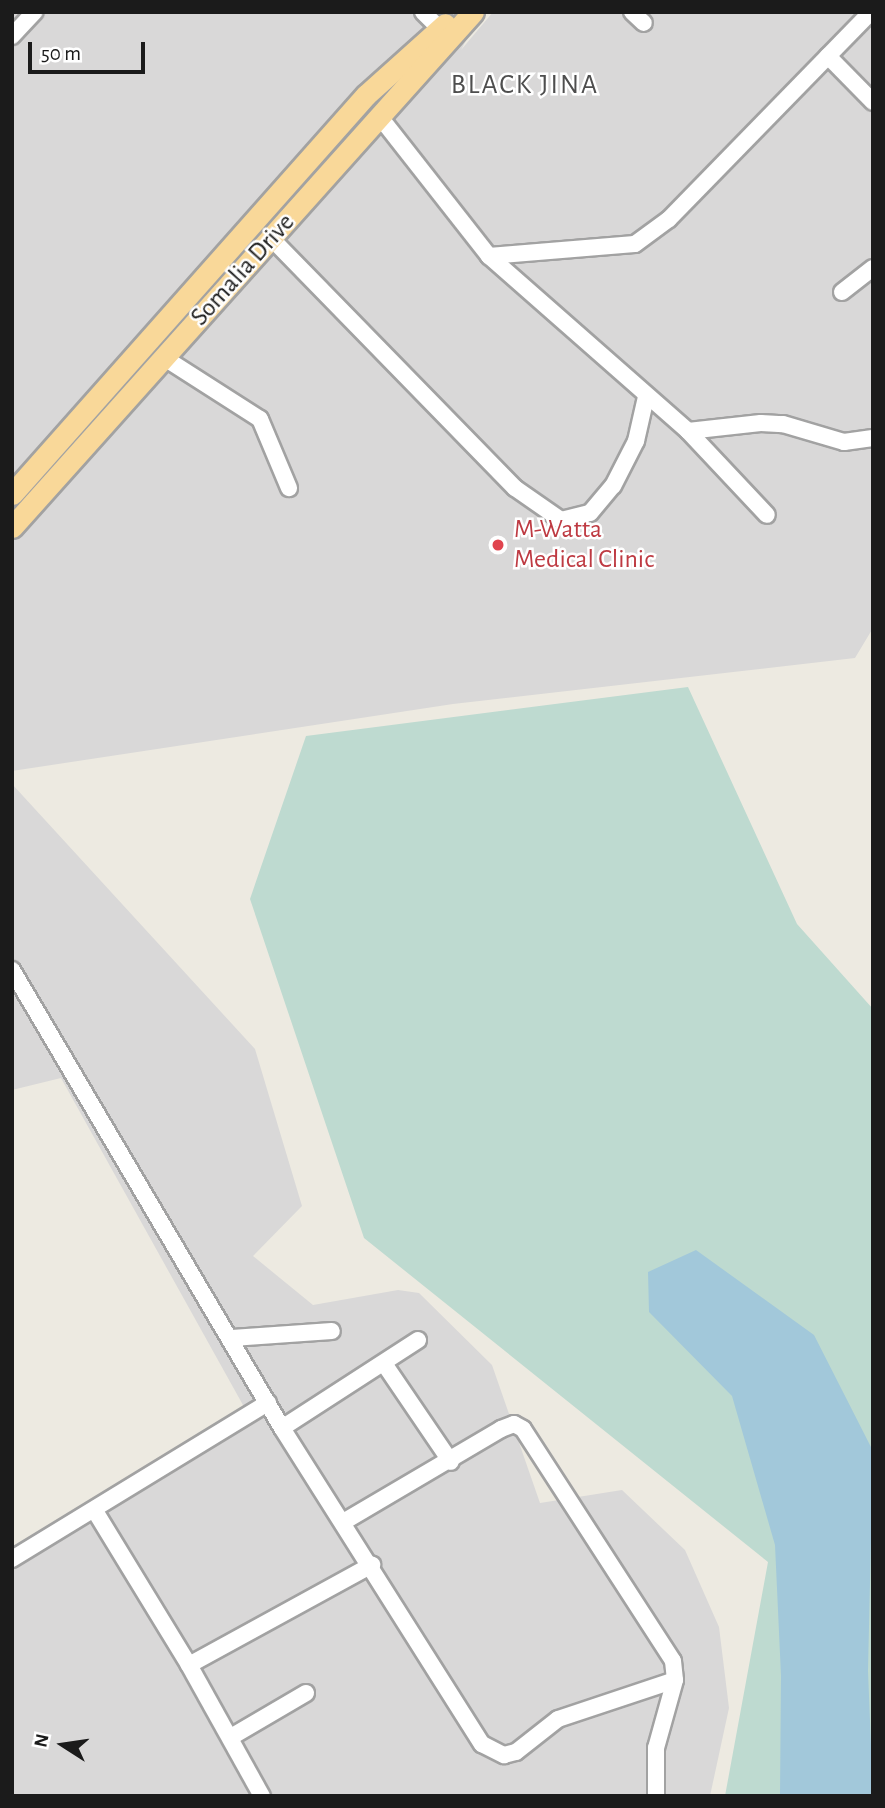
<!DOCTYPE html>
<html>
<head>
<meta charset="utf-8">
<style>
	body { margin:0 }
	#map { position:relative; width:885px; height:1808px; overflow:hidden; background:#edeae1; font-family:"Alegreya Sans",sans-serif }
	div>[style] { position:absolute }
	.residential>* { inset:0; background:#d9d8d8 }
	.wetland>* { inset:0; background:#bedad0 }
	.water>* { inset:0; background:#a2c8da }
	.roads { filter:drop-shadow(2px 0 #a2a2a2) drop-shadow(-2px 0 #a2a2a2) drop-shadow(0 2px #a2a2a2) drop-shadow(0 -2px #a2a2a2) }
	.minor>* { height:16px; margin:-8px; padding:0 8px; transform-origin:8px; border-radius:8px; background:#fff }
	.major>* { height:21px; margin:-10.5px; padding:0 10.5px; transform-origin:10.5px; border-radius:10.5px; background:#f9d899 }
	.dots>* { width:19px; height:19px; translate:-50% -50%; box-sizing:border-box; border:4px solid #fff; border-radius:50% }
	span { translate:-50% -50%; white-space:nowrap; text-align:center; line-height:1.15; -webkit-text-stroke:5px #fff; paint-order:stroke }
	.street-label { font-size:26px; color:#1b1b1b }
	.health-label { font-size:26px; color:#be3a42 }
	.left { translate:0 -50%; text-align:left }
	.neighbourhood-label { font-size:28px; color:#4e4e4e; letter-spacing:2px }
	.frame { position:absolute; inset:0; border:14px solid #1b1b1b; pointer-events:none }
	.north { position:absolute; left:28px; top:1710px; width:70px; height:70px; -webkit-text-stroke:5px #fff; paint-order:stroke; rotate:282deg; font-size:19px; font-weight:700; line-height:28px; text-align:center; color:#1b1b1b }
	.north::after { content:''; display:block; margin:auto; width:24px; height:32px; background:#1b1b1b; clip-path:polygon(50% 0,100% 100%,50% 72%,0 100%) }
	.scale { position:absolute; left:28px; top:42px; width:117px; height:32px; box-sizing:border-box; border:4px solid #1b1b1b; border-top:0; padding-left:9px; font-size:21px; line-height:24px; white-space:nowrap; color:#1b1b1b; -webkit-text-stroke:5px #fff; paint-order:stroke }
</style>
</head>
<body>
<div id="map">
	<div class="residential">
		<div style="clip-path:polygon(12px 12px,481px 12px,461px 50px,493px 12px,873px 12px,873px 628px,855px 658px,453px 704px,12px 771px)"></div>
		<div style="clip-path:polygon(12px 784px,255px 1049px,302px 1206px,253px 1256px,313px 1305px,398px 1290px,419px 1293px,492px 1365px,540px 1503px,622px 1490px,685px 1550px,719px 1627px,729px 1708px,710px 1796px,12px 1796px,12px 1565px,253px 1423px,61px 1078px,12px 1090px)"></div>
	</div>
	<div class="wetland">
		<div style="clip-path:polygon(688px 687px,797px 924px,873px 1009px,873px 1796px,725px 1796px,768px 1562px,364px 1238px,250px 899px,306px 736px)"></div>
	</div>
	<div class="water">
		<div style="clip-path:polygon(696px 1250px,814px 1335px,873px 1451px,868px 1671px,873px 1796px,780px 1796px,781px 1676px,775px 1545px,732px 1396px,649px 1312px,648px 1272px)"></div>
	</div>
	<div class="roads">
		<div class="minor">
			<div style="left:423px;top:12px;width:25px;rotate:45deg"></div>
			<div style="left:632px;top:12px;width:16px;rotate:43deg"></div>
			<div style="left:12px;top:36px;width:33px;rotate:-47deg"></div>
			<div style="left:828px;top:56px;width:64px;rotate:45.6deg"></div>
			<div style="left:380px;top:117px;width:177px;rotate:51.9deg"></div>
			<div style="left:489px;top:256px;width:265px;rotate:41.3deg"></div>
			<div style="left:688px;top:431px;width:115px;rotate:46.8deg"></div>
			<div style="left:272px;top:239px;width:348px;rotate:45.7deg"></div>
			<div style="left:515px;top:488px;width:56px;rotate:34.8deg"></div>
			<div style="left:561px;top:520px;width:30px;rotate:-14deg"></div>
			<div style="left:590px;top:513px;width:35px;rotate:-50deg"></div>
			<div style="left:613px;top:486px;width:51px;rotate:-62.9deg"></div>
			<div style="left:636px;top:441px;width:45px;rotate:-77.2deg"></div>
			<div style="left:489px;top:256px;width:146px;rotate:-4.7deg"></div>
			<div style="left:635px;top:244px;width:42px;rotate:-36.3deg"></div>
			<div style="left:669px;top:219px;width:289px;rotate:-45.7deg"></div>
			<div style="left:842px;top:292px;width:39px;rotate:-38deg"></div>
			<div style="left:163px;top:357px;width:115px;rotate:32.6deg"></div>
			<div style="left:260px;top:419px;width:75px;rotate:67.2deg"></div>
			<div style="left:688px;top:431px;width:73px;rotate:-6.3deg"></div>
			<div style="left:761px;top:423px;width:22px;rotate:3deg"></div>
			<div style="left:783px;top:424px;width:64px;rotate:16.4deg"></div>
			<div style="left:844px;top:442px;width:29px;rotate:-8deg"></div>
			<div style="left:12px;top:970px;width:532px;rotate:59.48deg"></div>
			<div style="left:282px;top:1428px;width:374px;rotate:57.7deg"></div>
			<div style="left:482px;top:1744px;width:25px;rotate:27deg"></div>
			<div style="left:504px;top:1755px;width:12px;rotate:-14deg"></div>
			<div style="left:516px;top:1752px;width:53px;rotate:-38.2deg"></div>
			<div style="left:558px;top:1719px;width:123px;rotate:-18.4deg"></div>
			<div style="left:232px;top:1338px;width:100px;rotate:-4deg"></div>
			<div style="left:385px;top:1365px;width:117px;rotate:55.8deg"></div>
			<div style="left:282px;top:1428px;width:162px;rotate:-32.9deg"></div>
			<div style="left:95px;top:1511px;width:180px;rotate:58.6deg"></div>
			<div style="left:189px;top:1665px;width:150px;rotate:60.9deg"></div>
			<div style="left:345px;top:1521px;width:181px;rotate:-30.5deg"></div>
			<div style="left:501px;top:1429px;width:14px;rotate:-21deg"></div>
			<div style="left:514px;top:1424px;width:10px;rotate:29deg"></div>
			<div style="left:523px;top:1429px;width:276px;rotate:57.1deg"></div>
			<div style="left:673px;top:1661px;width:19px;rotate:84deg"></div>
			<div style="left:675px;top:1680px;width:71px;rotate:105.6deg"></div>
			<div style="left:656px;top:1748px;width:48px;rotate:90deg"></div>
			<div style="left:12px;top:1559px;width:300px;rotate:-31.4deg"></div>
			<div style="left:189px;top:1665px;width:209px;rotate:-28.7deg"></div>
			<div style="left:231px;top:1737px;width:87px;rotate:-30.4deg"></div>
		</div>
		<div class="major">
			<div style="left:12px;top:494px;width:533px;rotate:-48.42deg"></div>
			<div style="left:366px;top:95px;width:106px;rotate:-41.9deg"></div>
			<div style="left:12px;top:527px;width:691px;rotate:-48.17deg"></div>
		</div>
	</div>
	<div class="dots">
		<div style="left:498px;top:545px;background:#e0444e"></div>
	</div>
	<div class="street-label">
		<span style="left:243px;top:270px;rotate:-48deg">Somalia Drive</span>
	</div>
	<div class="health-label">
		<span class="left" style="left:514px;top:545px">M-Watta<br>Medical Clinic</span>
	</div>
	<div class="neighbourhood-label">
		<span style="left:525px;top:85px">BLACK JINA</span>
	</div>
	<div class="frame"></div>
	<div class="north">N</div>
	<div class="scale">50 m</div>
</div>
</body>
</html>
